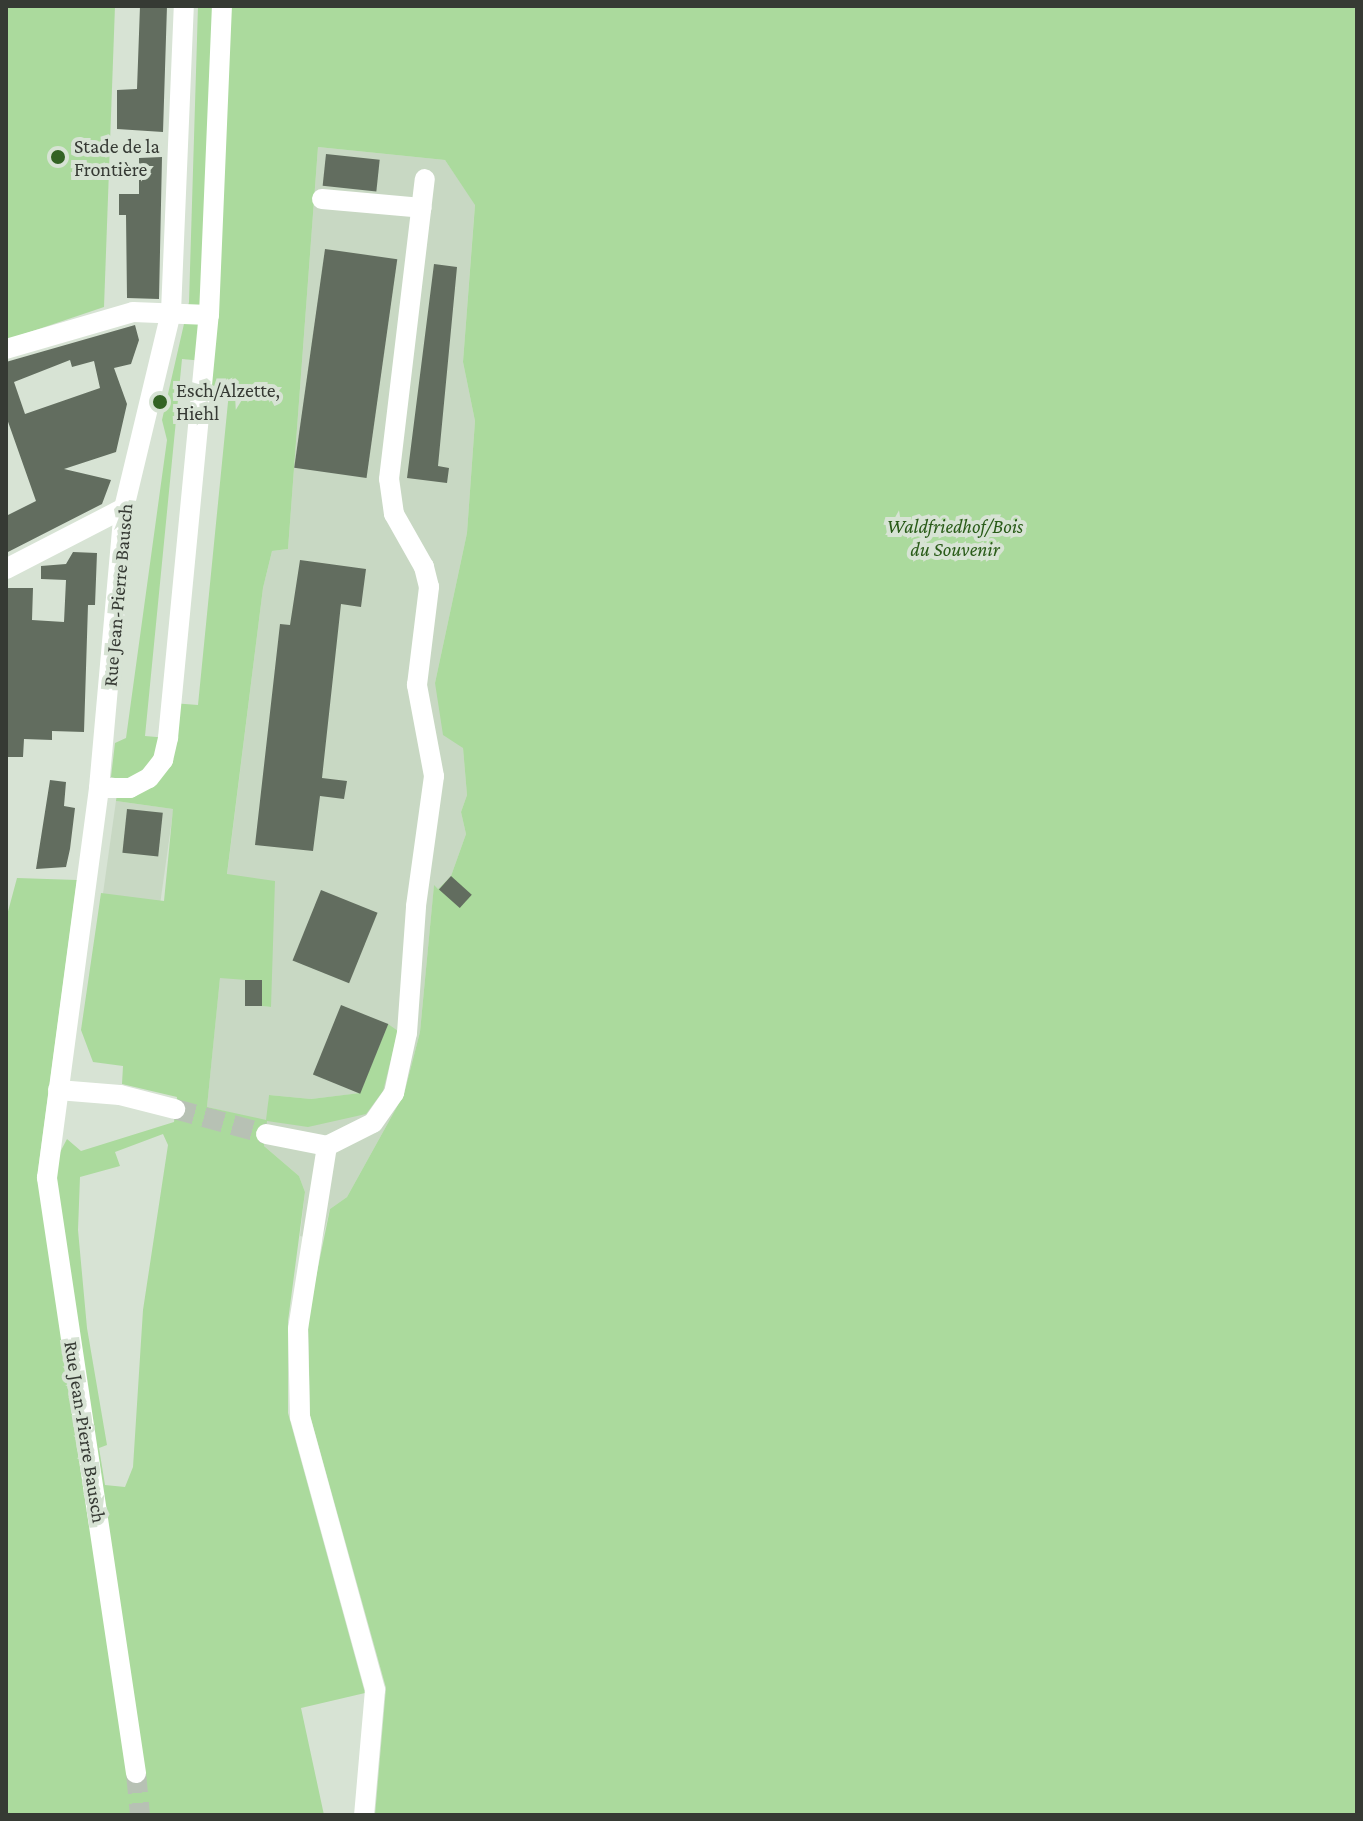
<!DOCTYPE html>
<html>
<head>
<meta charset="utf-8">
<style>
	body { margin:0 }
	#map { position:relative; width:1363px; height:1821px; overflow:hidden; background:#d7e3d4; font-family:"Crimson Pro",serif }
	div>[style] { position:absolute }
	.built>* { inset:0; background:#c8d8c3; transform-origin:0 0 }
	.green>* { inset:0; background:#abda9d }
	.building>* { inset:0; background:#626d5f; transform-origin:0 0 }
	.minor-tunnel>* { height:20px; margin-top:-10px; transform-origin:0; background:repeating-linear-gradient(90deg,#b7c1b4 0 20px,transparent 0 30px) }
	.minor>* { height:20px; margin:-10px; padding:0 10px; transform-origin:10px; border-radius:10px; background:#fff }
	.dots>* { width:22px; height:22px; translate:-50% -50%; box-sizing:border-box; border:4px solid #d7e3d4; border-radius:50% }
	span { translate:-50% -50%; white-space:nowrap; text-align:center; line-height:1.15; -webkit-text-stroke:8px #d7e3d4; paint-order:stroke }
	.poi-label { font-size:20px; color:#363a34 }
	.left { translate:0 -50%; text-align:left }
	.park-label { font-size:20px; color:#295b18; font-style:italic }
	.street-label { font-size:20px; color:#363a34 }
	.frame { position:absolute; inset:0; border:8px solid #363a34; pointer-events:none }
</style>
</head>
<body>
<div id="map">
	<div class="built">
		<div style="clip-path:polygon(evenodd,318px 147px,445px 160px,475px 204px,463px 362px,475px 421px,467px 533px,435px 683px,463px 748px,467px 795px,461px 812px,466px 834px,451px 876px,438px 889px,434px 886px,420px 1032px,404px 1094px,347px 1197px,330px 1209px,322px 1241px,300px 1236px,305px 1192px,299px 1176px,264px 1146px,266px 1121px,207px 1107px,220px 977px,262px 980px,262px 1006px,271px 1007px,227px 875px,263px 588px,272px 551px,288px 549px,318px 147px,361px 1093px,267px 1121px,269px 1095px,311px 1099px,361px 1093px)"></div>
		<div style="left:116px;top:801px;width:58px;height:94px;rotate:8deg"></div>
	</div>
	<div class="green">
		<div style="clip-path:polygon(6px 6px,115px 6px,104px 307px,6px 340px)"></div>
		<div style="clip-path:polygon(evenodd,198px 6px,1357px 6px,1357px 1815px,375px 1815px,386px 1688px,310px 1415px,308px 1316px,330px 1209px,347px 1197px,404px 1094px,420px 1032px,434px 885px,438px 889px,451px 876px,466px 834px,461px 812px,467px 795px,463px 748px,443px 735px,435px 683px,467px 533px,475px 421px,463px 362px,475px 205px,445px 160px,318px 147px,288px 549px,272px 551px,263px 588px,227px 874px,275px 881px,271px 1007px,262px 1006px,261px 981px,220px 978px,207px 1107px,266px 1120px,269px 1095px,311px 1099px,360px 1093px,388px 1024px,398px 1031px,383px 1091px,366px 1114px,308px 1127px,267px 1121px,264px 1146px,299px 1176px,305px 1192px,288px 1321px,288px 1413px,365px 1693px,301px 1708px,324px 1815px,6px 1815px,6px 919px,17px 878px,77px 880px,37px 1178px,47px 1177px,67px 1139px,81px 1151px,174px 1122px,177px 1097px,122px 1084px,123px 1066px,93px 1062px,81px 1030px,101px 893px,164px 901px,173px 809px,116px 801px,119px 779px,111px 777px,115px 743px,126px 738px,167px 440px,162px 420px,189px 302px,198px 6px,182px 359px,204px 361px,202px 389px,229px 392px,198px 705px,172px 703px,168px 738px,145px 736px,182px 359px,198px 6px,163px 1134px,168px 1145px,143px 1310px,133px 1467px,125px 1487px,105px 1485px,99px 1448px,107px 1445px,87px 1328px,78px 1230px,80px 1177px,120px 1166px,115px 1152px,163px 1134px)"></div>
	</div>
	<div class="building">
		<div style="clip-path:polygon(140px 6px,167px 6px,163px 132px,117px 129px,117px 90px,137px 89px)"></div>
		<div style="left:326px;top:154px;width:54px;height:32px;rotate:6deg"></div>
		<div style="clip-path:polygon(162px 157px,159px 299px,127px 298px,126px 215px,119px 215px,119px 194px,139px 194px,139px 158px)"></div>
		<div style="left:325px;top:249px;width:73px;height:221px;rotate:8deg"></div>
		<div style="clip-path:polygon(434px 264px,457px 267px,438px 466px,449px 468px,447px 483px,407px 478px)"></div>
		<div style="clip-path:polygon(evenodd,135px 325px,139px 340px,131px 364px,114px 368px,127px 404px,116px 452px,64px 469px,111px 480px,102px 504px,6px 553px,6px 516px,36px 501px,6px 416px,6px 362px,135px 325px,70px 360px,72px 367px,94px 361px,100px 388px,25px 414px,14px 382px,70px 360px)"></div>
		<div style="clip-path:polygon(73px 552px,97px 553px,95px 605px,88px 605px,84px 732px,52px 731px,52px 740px,24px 739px,23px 757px,6px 757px,6px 588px,33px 588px,32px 620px,64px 622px,66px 580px,41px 579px,41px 566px,66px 564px)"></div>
		<div style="clip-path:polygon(300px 560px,366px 569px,361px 607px,341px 604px,322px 778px,347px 781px,344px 799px,320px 796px,313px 851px,255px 845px,280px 624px,290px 625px)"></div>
		<div style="clip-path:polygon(50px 780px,66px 782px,64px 806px,75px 808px,70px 849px,66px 867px,36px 869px)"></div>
		<div style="left:127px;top:809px;width:36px;height:44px;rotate:6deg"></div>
		<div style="left:451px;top:876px;width:28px;height:18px;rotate:42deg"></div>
		<div style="left:321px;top:890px;width:61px;height:76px;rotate:22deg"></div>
		<div style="left:262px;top:980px;width:26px;height:17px;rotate:90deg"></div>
		<div style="left:341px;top:1005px;width:51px;height:75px;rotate:22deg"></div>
	</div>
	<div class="minor-tunnel">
		<div style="left:175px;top:1109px;width:94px;rotate:15.4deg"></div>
		<div style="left:136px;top:1773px;width:42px;rotate:84.6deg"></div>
	</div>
	<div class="minor">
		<div style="left:322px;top:199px;width:100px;rotate:5.1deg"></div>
		<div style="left:6px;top:349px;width:132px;rotate:-16.2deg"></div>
		<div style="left:133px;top:312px;width:76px;rotate:2.3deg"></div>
		<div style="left:6px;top:569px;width:133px;rotate:-27.3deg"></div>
		<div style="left:99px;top:788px;width:31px"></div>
		<div style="left:130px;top:788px;width:21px;rotate:-28deg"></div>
		<div style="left:149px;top:778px;width:23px;rotate:-52deg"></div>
		<div style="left:163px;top:760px;width:23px;rotate:-77deg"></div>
		<div style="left:168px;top:738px;width:425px;rotate:-84.5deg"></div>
		<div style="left:209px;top:315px;width:309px;rotate:-87.6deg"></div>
		<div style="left:58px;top:1090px;width:62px;rotate:4.6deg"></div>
		<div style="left:120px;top:1095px;width:57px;rotate:14.3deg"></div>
		<div style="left:266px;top:1134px;width:62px;rotate:11.1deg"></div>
		<div style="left:327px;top:1146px;width:51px;rotate:-26.6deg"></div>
		<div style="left:373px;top:1123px;width:37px;rotate:-55deg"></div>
		<div style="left:394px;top:1093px;width:61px;rotate:-77.8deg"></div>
		<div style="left:407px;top:1033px;width:127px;rotate:-85.9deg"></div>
		<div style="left:416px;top:906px;width:131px;rotate:-82.1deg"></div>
		<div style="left:434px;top:776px;width:93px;rotate:-100.6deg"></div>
		<div style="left:417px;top:685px;width:99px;rotate:-83deg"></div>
		<div style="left:429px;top:587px;width:21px;rotate:-104deg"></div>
		<div style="left:424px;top:567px;width:61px;rotate:-119.5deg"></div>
		<div style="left:394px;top:514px;width:35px;rotate:-98deg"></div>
		<div style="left:389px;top:479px;width:302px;rotate:-83.2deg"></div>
		<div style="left:327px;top:1146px;width:185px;rotate:99deg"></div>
		<div style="left:298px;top:1329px;width:88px;rotate:88.7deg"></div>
		<div style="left:300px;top:1417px;width:283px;rotate:74.6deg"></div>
		<div style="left:375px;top:1690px;width:125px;rotate:95deg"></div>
		<div style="left:136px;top:1773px;width:602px;rotate:-98.51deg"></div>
		<div style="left:47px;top:1178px;width:393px;rotate:-82.4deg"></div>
		<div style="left:99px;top:788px;width:281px;rotate:-84.9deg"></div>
		<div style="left:124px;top:508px;width:202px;rotate:-76.5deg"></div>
		<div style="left:171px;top:312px;width:306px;rotate:-87.6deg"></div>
	</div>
	<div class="dots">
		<div style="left:58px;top:157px;background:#336324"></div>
		<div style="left:160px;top:402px;background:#336324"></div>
	</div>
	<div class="poi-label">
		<span class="left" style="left:74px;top:158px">Stade de la<br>Frontière</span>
		<span class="left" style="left:176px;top:402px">Esch/Alzette,<br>Hiehl</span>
	</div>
	<div class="park-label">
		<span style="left:955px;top:538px">Waldfriedhof/Bois<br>du Souvenir</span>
	</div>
	<div class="street-label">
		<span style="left:118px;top:595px;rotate:-85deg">Rue Jean-Pierre Bausch</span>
		<span style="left:85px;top:1432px;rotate:81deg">Rue Jean-Pierre Bausch</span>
	</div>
	<div class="frame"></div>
</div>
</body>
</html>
